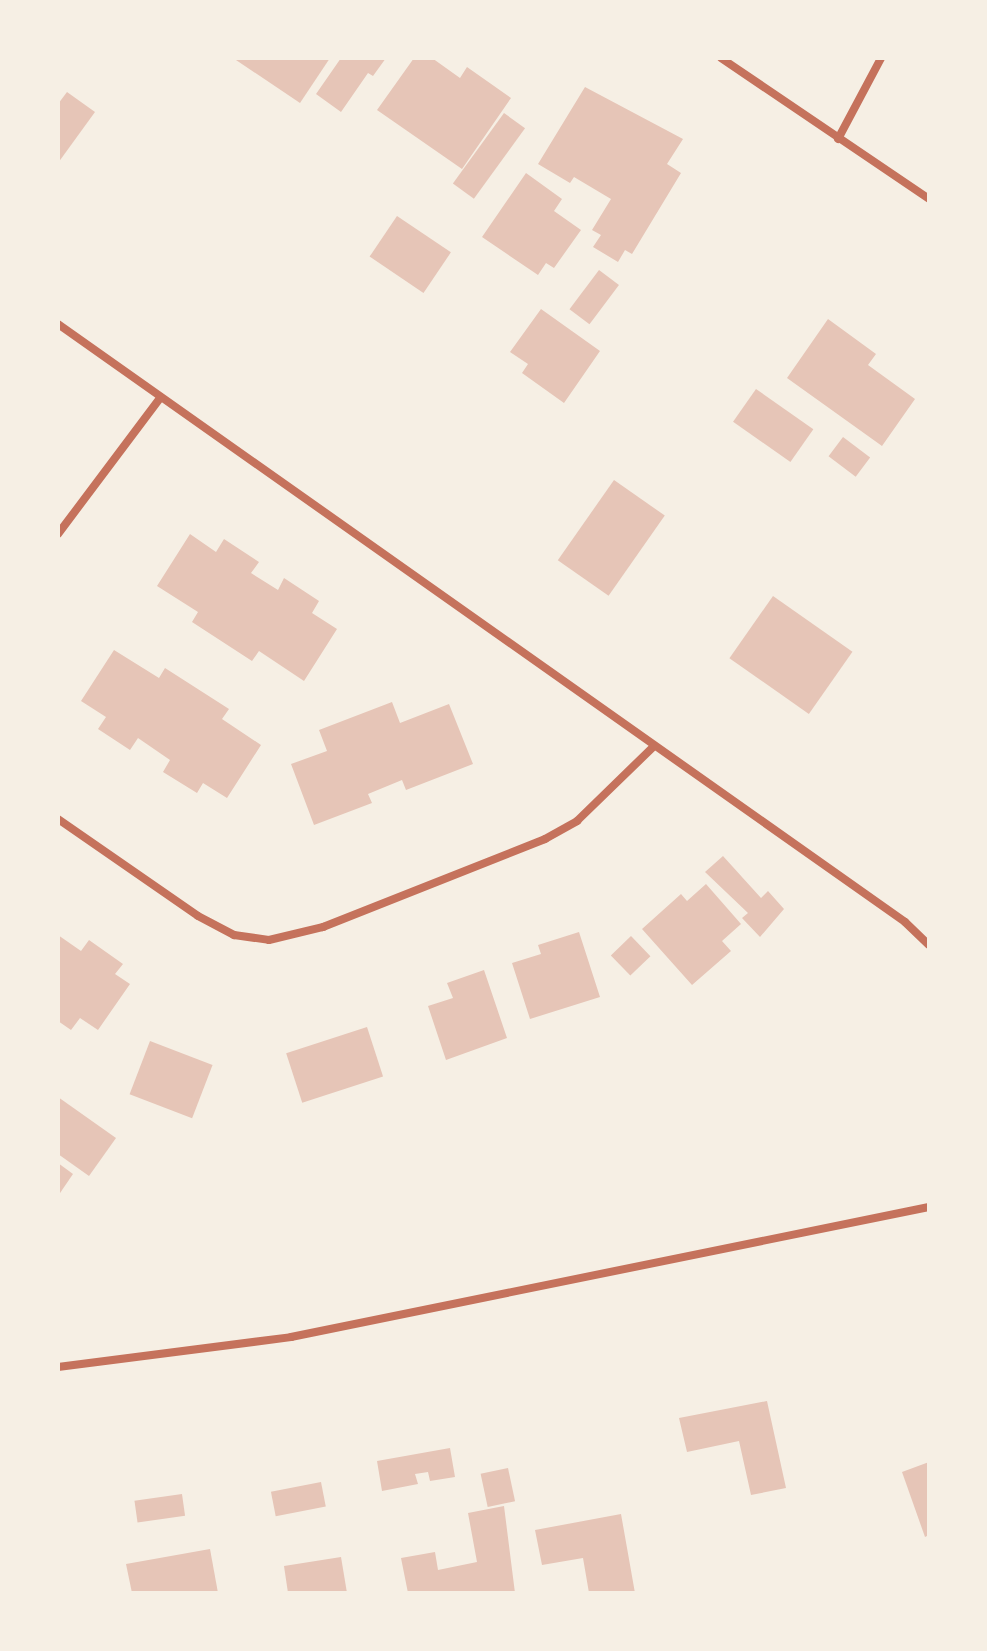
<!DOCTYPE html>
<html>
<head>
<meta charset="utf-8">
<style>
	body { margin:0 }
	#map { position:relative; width:987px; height:1651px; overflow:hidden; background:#f6efe4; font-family:"Exo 2",sans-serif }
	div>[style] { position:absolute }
	.building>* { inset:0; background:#e6c5b7; transform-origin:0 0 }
	.minor>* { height:8px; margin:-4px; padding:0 4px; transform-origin:4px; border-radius:4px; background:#c5725c }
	span { translate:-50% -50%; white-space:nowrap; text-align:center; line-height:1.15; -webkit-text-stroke:7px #f6efe4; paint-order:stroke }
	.frame { position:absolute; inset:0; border:60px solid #f6efe4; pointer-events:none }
</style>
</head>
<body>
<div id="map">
	<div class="building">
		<div style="clip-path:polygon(233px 58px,330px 58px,300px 103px)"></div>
		<div style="clip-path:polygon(341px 58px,386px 58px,373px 76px,368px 73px,341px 112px,316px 94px)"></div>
		<div style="clip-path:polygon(414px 58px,432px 58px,460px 78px,467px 67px,511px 98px,462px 169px,377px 110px)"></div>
		<div style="clip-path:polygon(585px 87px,683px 139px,667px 164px,681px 173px,632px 254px,625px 250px,618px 262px,593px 247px,601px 235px,592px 230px,611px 199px,574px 177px,570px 183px,538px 164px)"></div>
		<div style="clip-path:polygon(67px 92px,95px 112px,58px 163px,58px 104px)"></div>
		<div style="left:504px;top:113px;width:26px;height:87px;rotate:36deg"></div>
		<div style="clip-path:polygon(526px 173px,562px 199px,554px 211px,581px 230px,554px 268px,546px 263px,538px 275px,482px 237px)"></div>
		<div style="left:397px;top:216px;width:65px;height:49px;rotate:34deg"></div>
		<div style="left:599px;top:270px;width:25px;height:49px;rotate:37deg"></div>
		<div style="clip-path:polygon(541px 309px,600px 351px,564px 403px,522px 373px,528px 364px,510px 352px)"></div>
		<div style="clip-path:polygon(828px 319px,876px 354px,868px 365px,915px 399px,882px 446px,787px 378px)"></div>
		<div style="left:756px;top:389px;width:70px;height:40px;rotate:35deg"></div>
		<div style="left:843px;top:437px;width:34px;height:24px;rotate:37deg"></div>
		<div style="left:614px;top:480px;width:62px;height:98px;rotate:35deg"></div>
		<div style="clip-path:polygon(190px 534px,216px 552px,224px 539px,259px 562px,251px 573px,278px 590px,284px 578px,319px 601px,312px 613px,337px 629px,304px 681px,259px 651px,252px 661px,192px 622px,198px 612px,157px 586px)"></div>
		<div style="left:773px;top:596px;width:97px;height:76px;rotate:35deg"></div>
		<div style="clip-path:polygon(114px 650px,159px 678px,165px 668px,229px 709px,222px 719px,261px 745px,227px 798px,203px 783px,197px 793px,163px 772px,170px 760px,138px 738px,130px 750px,98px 729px,106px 717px,81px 701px)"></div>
		<div style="clip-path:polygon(392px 702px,400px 723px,449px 704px,473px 764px,406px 790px,402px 780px,368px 794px,372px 803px,314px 825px,291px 764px,327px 751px,319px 730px)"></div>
		<div style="clip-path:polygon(723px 856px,761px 898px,768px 891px,784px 909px,760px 937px,742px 918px,748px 913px,705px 872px)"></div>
		<div style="clip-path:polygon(706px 884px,741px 924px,722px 941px,731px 951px,692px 985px,642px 929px,681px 894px,687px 901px)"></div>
		<div style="clip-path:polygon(579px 932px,600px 997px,530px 1019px,512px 963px,541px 954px,538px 945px)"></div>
		<div style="clip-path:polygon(58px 935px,81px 951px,89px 940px,123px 964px,115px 974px,130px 984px,98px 1030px,80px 1018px,71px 1030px,58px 1021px)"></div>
		<div style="left:631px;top:936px;width:28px;height:28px;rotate:46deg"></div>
		<div style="clip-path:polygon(484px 970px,507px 1038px,446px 1060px,428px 1006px,453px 998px,447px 983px)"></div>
		<div style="left:367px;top:1027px;width:52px;height:85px;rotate:72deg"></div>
		<div style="left:150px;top:1041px;width:67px;height:57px;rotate:21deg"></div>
		<div style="clip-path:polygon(58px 1097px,116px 1138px,89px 1176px,58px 1154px)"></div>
		<div style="clip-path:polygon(58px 1163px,73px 1174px,58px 1196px)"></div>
		<div style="clip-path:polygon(767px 1401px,786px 1488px,751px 1495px,739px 1441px,687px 1452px,679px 1418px)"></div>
		<div style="clip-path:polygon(450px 1448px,455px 1477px,430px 1481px,428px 1472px,415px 1474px,418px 1484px,382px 1491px,377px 1461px)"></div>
		<div style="clip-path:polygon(929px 1462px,929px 1535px,925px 1537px,902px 1472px)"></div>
		<div style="left:508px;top:1468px;width:34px;height:28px;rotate:78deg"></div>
		<div style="left:321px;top:1482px;width:25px;height:51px;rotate:79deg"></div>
		<div style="left:182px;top:1494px;width:22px;height:48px;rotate:82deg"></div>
		<div style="clip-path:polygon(504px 1506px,515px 1593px,408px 1593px,401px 1558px,435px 1552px,438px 1570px,477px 1562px,468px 1513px)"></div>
		<div style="clip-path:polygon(621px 1514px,635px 1593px,589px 1593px,583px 1558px,542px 1565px,535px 1530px)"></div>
		<div style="clip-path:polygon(210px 1549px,218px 1593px,132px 1593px,126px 1564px)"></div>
		<div style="clip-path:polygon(341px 1557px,347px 1593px,288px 1593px,284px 1566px)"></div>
	</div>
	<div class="minor">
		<div style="left:721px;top:58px;width:251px;rotate:34.1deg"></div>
		<div style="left:838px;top:139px;width:92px;rotate:-62deg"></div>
		<div style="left:58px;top:324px;width:1037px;rotate:35.22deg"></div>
		<div style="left:905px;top:922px;width:33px;rotate:44deg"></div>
		<div style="left:58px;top:534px;width:171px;rotate:-53.1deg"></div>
		<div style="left:58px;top:819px;width:170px;rotate:34.7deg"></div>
		<div style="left:198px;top:916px;width:41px;rotate:27.8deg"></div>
		<div style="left:234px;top:935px;width:35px;rotate:8deg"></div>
		<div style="left:269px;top:940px;width:56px;rotate:-13.5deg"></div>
		<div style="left:323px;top:927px;width:239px;rotate:-21.6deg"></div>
		<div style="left:545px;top:839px;width:37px;rotate:-29deg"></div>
		<div style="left:577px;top:821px;width:106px;rotate:-44.2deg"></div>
		<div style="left:58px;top:1367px;width:235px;rotate:-7.3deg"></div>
		<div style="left:291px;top:1337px;width:651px;rotate:-11.52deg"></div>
	</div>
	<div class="frame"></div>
</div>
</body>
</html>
